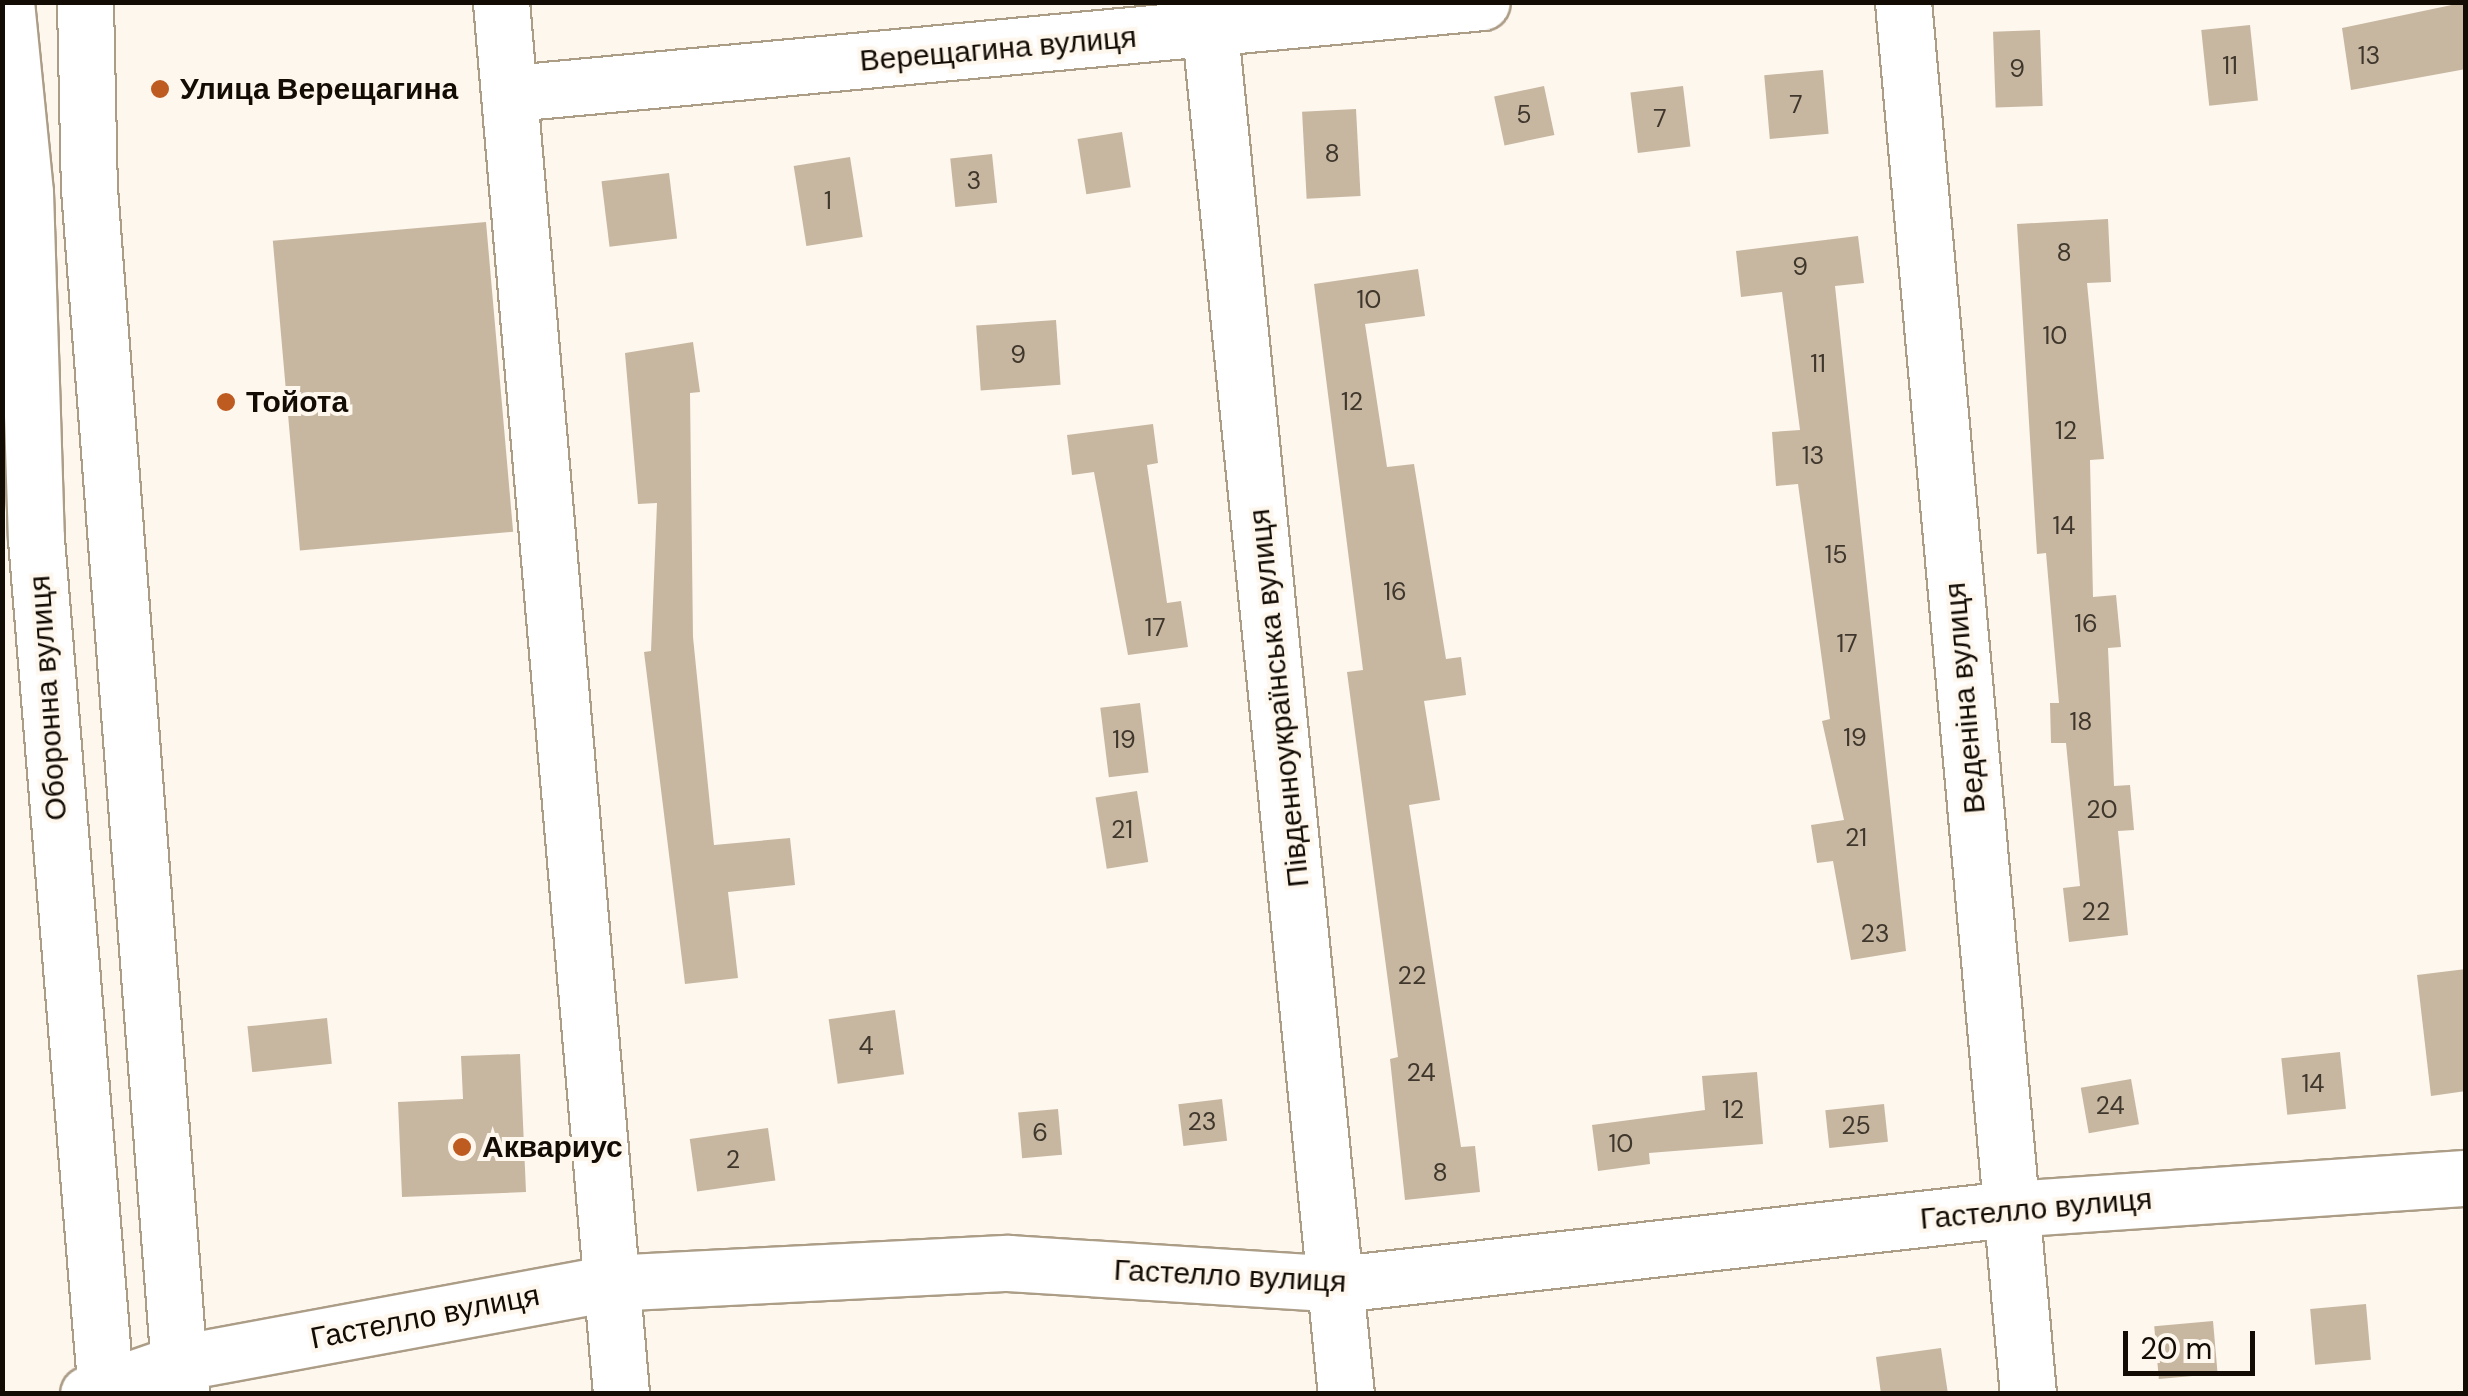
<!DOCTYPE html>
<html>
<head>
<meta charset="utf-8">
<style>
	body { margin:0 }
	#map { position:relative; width:2468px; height:1396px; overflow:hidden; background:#fef7ee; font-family:"DM Sans",sans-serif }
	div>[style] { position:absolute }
	.building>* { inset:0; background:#c7b7a1; transform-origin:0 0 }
	.roads { filter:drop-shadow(2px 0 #ac9d87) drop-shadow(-2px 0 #ac9d87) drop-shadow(0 2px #ac9d87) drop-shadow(0 -2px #ac9d87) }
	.minor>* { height:55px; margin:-27.5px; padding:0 27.5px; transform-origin:27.5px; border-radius:27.5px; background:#fff }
	.major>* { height:55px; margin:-27.5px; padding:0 27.5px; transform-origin:27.5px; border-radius:27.5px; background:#fff }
	.dots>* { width:28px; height:28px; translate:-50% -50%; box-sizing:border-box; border:5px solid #fef7ee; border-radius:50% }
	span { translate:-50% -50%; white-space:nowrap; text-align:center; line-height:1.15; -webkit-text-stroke:8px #fef7ee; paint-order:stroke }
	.number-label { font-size:25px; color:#3f372c }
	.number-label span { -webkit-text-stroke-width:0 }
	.street-label { font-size:30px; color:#120c05 }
	.poi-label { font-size:30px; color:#120c05; font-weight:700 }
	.left { translate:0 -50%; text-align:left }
	.frame { position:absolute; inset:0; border:5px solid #120c05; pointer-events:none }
	.scale { position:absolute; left:2123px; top:1331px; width:132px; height:45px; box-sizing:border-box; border:5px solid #120c05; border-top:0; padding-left:12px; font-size:30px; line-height:35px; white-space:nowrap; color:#120c05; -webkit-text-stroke:8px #fef7ee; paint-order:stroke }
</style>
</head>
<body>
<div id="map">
	<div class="building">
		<div style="clip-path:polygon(2466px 2px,2466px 69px,2351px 90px,2342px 28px)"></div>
		<div style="left:2250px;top:25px;width:76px;height:49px;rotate:84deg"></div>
		<div style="left:2040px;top:30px;width:76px;height:47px;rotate:88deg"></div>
		<div style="left:1823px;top:70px;width:64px;height:59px;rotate:85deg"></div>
		<div style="left:1544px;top:86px;width:50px;height:51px;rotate:78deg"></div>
		<div style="left:1683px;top:86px;width:61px;height:53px;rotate:83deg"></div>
		<div style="left:1356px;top:109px;width:87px;height:54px;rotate:87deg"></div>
		<div style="left:1122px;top:132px;width:56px;height:45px;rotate:81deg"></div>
		<div style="left:992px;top:154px;width:49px;height:42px;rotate:84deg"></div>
		<div style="left:850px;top:157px;width:81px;height:57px;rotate:81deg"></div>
		<div style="left:669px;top:173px;width:66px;height:68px;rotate:83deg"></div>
		<div style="clip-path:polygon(2108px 219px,2111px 282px,2087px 283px,2104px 459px,2090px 460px,2093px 597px,2116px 595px,2121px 647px,2108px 648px,2114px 786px,2130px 785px,2134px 830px,2118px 831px,2128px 935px,2069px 942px,2063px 888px,2080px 886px,2066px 743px,2051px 743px,2050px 703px,2059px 703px,2046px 553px,2037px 554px,2017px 224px)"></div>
		<div style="left:486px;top:222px;width:311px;height:214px;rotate:85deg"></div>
		<div style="clip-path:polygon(1858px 236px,1864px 283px,1835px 286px,1906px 951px,1851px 960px,1833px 861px,1817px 863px,1811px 825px,1844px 820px,1822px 721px,1830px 719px,1798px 484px,1776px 486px,1772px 432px,1800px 430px,1782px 292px,1741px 297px,1736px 251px)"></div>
		<div style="clip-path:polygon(1418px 269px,1425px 316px,1365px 324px,1387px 467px,1414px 464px,1446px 659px,1461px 657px,1466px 695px,1424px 701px,1440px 800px,1409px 805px,1461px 1147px,1475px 1146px,1480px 1192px,1405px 1200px,1390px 1059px,1398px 1057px,1347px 672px,1363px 670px,1314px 284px)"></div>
		<div style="left:1056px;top:320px;width:65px;height:80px;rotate:86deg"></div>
		<div style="clip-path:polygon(693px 342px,700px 392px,690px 393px,693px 637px,714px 845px,790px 838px,795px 885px,728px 892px,738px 978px,685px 984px,644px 652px,651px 651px,657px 503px,638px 504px,625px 353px)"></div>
		<div style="clip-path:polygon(1153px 424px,1158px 463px,1147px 465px,1167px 603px,1181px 601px,1188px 647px,1128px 655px,1094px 472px,1072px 475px,1067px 435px)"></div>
		<div style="left:1140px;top:703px;width:70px;height:40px;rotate:83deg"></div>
		<div style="left:1137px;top:791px;width:72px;height:42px;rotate:81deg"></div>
		<div style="clip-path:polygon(2466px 969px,2466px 1091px,2431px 1096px,2417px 975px)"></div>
		<div style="left:895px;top:1010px;width:65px;height:67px;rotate:82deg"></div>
		<div style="left:327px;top:1018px;width:46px;height:80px;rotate:84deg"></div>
		<div style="left:2340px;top:1052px;width:57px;height:59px;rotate:84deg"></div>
		<div style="clip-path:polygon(520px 1054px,526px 1192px,402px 1197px,398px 1102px,463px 1099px,461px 1056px)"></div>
		<div style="clip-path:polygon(1757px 1072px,1763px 1144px,1649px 1153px,1650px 1164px,1598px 1171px,1592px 1125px,1705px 1110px,1702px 1076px)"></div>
		<div style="left:2131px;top:1079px;width:46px;height:51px;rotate:80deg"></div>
		<div style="left:1222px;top:1099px;width:42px;height:44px;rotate:83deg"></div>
		<div style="left:1884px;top:1104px;width:38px;height:59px;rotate:84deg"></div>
		<div style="left:1058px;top:1109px;width:46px;height:40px;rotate:85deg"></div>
		<div style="left:768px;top:1128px;width:53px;height:79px;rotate:82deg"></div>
		<div style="left:2366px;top:1304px;width:56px;height:56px;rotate:85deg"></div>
		<div style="left:2213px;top:1321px;width:53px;height:59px;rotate:85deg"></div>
		<div style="clip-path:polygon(1941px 1348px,1948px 1394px,1881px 1394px,1876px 1357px)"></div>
	</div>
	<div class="roads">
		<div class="minor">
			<div style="left:501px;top:2px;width:1397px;rotate:85.07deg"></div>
			<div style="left:1207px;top:2px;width:1399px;rotate:84.3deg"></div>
			<div style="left:1903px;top:2px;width:1398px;rotate:84.87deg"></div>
			<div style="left:513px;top:93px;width:973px;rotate:-5.36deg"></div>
			<div style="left:88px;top:1394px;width:95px;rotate:-19deg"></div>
			<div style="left:178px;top:1363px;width:438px;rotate:-10.5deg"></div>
			<div style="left:609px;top:1283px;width:400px;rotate:-2.9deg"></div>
			<div style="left:1008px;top:1263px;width:332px;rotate:3.6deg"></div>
			<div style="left:1339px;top:1284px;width:675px;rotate:-6.38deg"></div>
			<div style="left:2010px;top:1209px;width:457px;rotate:-3.9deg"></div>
		</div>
		<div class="major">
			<div style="left:6px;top:2px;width:191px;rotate:84.3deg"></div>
			<div style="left:25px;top:192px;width:347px;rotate:88.2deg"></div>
			<div style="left:36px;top:539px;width:858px;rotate:85.32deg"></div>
			<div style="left:85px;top:2px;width:187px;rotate:88.8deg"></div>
			<div style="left:89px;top:189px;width:1209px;rotate:85.63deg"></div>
		</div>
	</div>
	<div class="dots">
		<div style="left:160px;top:89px;background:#be5b21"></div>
		<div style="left:226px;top:402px;background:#be5b21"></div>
		<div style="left:462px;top:1147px;background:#be5b21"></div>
	</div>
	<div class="number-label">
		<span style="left:2369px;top:56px">13</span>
		<span style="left:2230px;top:66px">11</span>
		<span style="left:2017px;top:69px">9</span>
		<span style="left:1796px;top:105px">7</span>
		<span style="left:1524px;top:115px">5</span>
		<span style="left:1660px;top:119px">7</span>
		<span style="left:1332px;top:154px">8</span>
		<span style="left:974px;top:181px">3</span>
		<span style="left:828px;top:201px">1</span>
		<span style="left:2064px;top:253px">8</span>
		<span style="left:1800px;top:267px">9</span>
		<span style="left:1369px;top:300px">10</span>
		<span style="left:2055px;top:336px">10</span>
		<span style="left:1018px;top:355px">9</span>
		<span style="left:1818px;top:364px">11</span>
		<span style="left:1352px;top:402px">12</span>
		<span style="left:2066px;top:431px">12</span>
		<span style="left:1813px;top:456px">13</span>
		<span style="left:2064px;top:526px">14</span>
		<span style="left:1836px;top:555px">15</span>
		<span style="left:1395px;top:592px">16</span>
		<span style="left:2086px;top:624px">16</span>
		<span style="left:1155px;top:628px">17</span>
		<span style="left:1847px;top:644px">17</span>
		<span style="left:2081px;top:722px">18</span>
		<span style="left:1855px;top:738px">19</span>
		<span style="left:1124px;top:740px">19</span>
		<span style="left:2102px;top:810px">20</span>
		<span style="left:1122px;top:830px">21</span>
		<span style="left:1856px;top:838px">21</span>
		<span style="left:2096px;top:912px">22</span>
		<span style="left:1875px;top:934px">23</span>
		<span style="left:1412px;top:976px">22</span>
		<span style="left:866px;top:1046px">4</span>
		<span style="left:1421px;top:1073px">24</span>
		<span style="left:2313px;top:1084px">14</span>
		<span style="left:2110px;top:1106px">24</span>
		<span style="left:1733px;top:1110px">12</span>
		<span style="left:1202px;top:1122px">23</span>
		<span style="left:1856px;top:1126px">25</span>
		<span style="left:1040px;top:1133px">6</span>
		<span style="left:1621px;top:1144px">10</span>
		<span style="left:733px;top:1160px">2</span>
		<span style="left:1440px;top:1173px">8</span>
	</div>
	<div class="street-label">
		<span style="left:998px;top:49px;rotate:-5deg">Верещагина вулиця</span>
		<span style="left:48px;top:698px;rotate:-94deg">Оборонна вулиця</span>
		<span style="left:1279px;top:698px;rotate:-96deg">Південноукраїнська вулиця</span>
		<span style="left:1965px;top:698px;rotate:-95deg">Веденіна вулиця</span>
		<span style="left:2036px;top:1209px;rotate:-5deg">Гастелло вулиця</span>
		<span style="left:1230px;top:1276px;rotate:3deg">Гастелло вулиця</span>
		<span style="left:425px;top:1317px;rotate:-11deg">Гастелло вулиця</span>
	</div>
	<div class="poi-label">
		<span class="left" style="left:180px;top:89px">Улица Верещагина</span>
		<span class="left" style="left:246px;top:402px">Тойота</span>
		<span class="left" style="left:482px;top:1147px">Аквариус</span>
	</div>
	<div class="frame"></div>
	<div class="scale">20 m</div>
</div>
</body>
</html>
